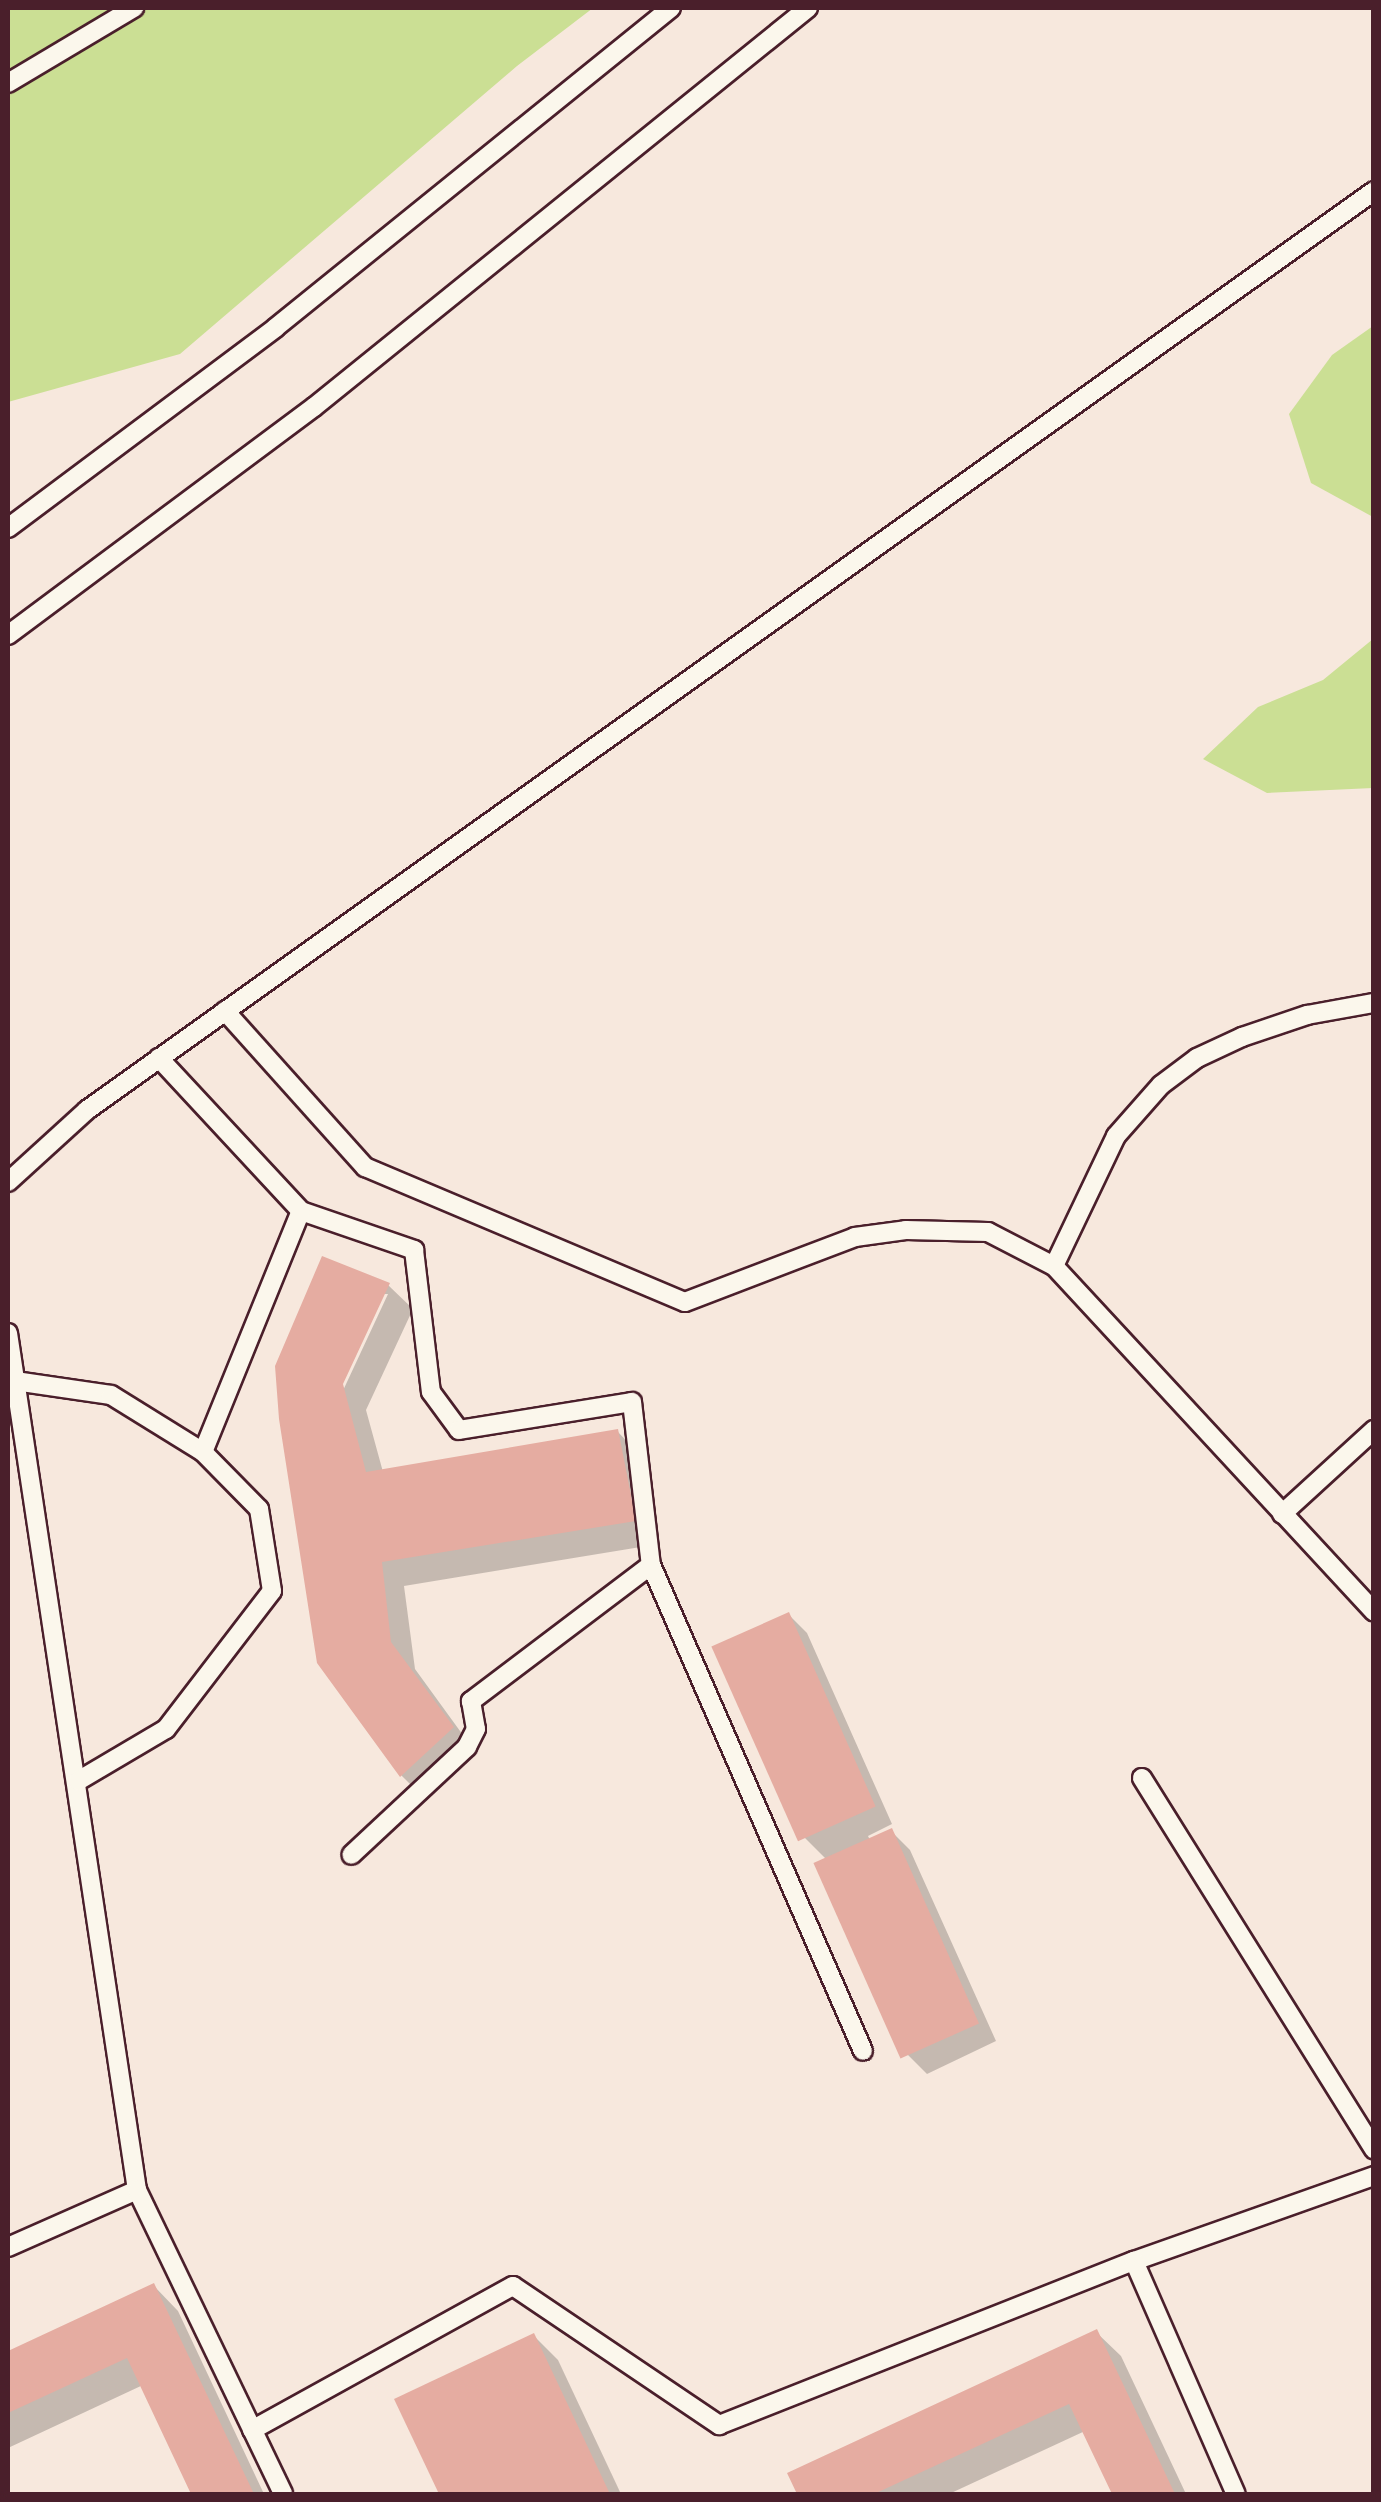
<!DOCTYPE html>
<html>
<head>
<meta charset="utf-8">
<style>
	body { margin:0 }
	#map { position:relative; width:1381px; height:2502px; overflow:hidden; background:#f7e8dd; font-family:Caveat,sans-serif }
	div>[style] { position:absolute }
	.green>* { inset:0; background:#cbdf94 }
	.shadow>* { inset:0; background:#0003 }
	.building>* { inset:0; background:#e5aca1; transform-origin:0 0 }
	.roads { filter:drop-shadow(2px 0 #4a1f2b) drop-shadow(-2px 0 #4a1f2b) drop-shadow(0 2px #4a1f2b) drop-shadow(0 -2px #4a1f2b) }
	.lane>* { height:18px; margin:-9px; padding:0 9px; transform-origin:9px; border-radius:9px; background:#fbf7ec }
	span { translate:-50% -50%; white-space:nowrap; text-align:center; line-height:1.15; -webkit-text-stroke:8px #fbf7ec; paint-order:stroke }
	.frame { position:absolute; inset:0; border:10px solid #4a1f2b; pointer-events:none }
</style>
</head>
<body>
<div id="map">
	<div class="green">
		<div style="clip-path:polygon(8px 8px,593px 8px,517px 66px,180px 354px,8px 402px)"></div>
		<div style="clip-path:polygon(1373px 326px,1373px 517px,1311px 483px,1289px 414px,1332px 355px)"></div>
		<div style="clip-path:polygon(1373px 639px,1373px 788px,1267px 793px,1203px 759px,1258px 707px,1323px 680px)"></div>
	</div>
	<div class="shadow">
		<div style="clip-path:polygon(evenodd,388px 1285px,413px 1309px,366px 1410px,383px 1472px,617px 1431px,641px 1456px,659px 1544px,404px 1586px,415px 1669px,476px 1753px,425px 1799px,401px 1775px,277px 1366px,388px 1285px,382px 1294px,388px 1294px,340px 1397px,336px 1394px,382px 1294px)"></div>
		<div style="clip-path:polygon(789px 1615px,807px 1633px,892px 1824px,868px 1836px,870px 1840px,891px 1831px,910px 1850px,996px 2041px,927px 2074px,908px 2055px,825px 1858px,805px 1838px)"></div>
		<div style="clip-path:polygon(154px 2286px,178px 2311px,264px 2494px,194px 2494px,143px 2385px,8px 2448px,8px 2354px)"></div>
		<div style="clip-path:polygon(1096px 2332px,1121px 2356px,1186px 2494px,1115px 2494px,1085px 2431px,949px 2494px,800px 2494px,791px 2474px)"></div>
		<div style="clip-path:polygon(534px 2336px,558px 2360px,621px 2494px,441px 2494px,397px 2400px)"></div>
	</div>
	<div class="building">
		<div style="clip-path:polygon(322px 1256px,390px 1283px,343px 1384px,366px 1472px,618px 1429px,636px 1521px,382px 1562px,391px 1642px,454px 1727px,400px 1777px,317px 1663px,279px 1419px,275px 1366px)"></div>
		<div style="left:789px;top:1612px;width:213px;height:85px;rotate:66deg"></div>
		<div style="left:892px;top:1828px;width:214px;height:86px;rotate:66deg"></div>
		<div style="clip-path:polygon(154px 2283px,254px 2494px,191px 2494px,127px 2358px,8px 2413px,8px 2351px)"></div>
		<div style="clip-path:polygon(1097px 2329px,1175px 2494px,1112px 2494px,1069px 2404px,874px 2494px,797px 2494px,787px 2473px)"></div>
		<div style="clip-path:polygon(534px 2333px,610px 2494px,439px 2494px,394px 2399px)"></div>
	</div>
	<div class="roads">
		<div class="lane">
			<div style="left:8px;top:83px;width:147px;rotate:-30.8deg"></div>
			<div style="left:8px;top:528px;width:334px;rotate:-36.8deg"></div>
			<div style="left:275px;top:328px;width:509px;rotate:-38.94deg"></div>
			<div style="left:8px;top:635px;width:382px;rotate:-36.7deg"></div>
			<div style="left:314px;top:407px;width:635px;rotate:-38.93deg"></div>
			<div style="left:225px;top:1011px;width:210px;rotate:48.1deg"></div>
			<div style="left:365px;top:1167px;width:347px;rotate:22.9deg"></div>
			<div style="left:685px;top:1302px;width:182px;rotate:-20.9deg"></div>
			<div style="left:855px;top:1237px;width:51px;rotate:-7.8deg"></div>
			<div style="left:906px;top:1230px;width:82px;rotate:1.4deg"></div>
			<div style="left:988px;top:1232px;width:74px;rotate:27.3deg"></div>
			<div style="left:1054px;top:1266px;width:471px;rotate:47.2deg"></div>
			<div style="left:8px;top:1182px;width:107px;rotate:-42.3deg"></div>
			<div style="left:87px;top:1110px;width:1581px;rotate:-35.53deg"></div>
			<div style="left:301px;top:1211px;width:120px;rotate:19deg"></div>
			<div style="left:414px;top:1250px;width:143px;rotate:83.2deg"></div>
			<div style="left:431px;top:1392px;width:47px;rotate:53.6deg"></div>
			<div style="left:459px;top:1430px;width:175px;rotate:-9.2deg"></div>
			<div style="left:632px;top:1402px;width:164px;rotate:83.4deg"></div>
			<div style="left:651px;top:1565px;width:226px;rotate:142.9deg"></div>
			<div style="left:471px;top:1701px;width:28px;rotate:80deg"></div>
			<div style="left:476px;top:1729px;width:20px;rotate:117deg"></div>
			<div style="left:467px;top:1747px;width:158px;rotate:137deg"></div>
			<div style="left:1054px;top:1266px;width:144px;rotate:-64.5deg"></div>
			<div style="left:1116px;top:1136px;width:68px;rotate:-48.6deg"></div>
			<div style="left:1161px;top:1085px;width:45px;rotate:-36.9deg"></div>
			<div style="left:1197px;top:1058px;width:50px;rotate:-25deg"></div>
			<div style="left:1242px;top:1037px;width:69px;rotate:-18.7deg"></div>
			<div style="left:1307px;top:1015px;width:68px;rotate:-10.2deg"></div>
			<div style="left:8px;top:1333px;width:867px;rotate:81.44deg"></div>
			<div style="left:137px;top:2190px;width:141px;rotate:156.2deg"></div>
			<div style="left:15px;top:1381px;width:97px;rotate:8.3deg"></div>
			<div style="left:111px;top:1395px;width:108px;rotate:31.8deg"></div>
			<div style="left:203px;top:1452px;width:260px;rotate:-67.9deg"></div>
			<div style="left:301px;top:1211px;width:209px;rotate:-132.9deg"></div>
			<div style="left:1282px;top:1514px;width:125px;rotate:-42.4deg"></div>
			<div style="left:651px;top:1565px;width:530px;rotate:66.43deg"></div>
			<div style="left:1142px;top:1778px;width:438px;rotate:58deg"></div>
			<div style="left:78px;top:1781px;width:102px;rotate:-30.6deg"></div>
			<div style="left:166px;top:1729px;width:174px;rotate:-52.5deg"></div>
			<div style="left:272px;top:1591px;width:83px;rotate:-99deg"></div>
			<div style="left:259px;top:1509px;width:80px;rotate:-134.5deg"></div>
			<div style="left:137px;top:2190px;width:337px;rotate:64.3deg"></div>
			<div style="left:1134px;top:2261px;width:255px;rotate:-19.5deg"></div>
			<div style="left:252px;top:2430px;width:298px;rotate:-28.9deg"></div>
			<div style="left:513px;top:2286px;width:249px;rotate:34deg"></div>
			<div style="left:719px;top:2425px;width:446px;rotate:-21.6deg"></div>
			<div style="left:1134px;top:2261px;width:254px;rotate:66.4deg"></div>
		</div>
	</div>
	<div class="frame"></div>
</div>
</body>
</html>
